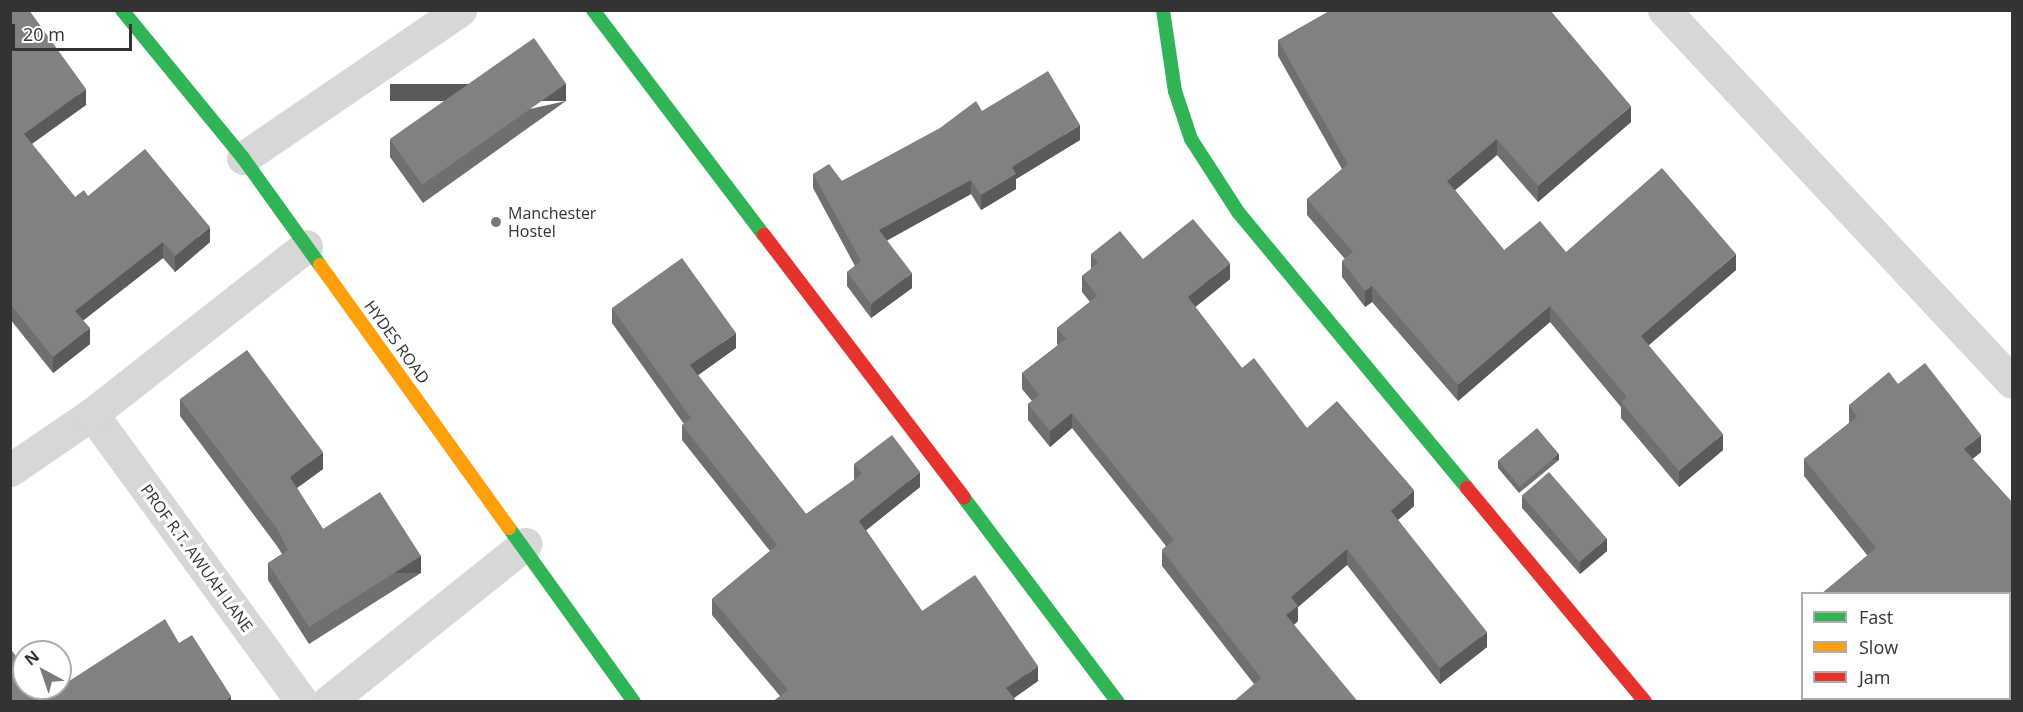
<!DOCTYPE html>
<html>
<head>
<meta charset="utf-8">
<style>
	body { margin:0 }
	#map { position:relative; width:2023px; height:712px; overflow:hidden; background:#fff; font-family:"Open Sans",sans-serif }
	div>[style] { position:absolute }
	.street>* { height:33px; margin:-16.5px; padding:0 16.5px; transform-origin:16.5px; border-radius:16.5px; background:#d7d7d7 }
	.fast>* { height:14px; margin:-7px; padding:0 7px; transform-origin:7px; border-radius:7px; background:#30b455 }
	.slow>* { height:14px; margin:-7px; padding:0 7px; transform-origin:7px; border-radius:7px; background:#ff9f0a }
	.jam>* { height:14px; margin:-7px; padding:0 7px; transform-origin:7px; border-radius:7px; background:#e5322d }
	.wall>* { inset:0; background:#6f6f6f; transform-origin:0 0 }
	.shaded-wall>* { inset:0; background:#5a5a5a; transform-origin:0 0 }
	.building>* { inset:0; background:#818181; transform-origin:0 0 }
	.dots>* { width:16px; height:16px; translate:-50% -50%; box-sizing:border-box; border:3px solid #fff; border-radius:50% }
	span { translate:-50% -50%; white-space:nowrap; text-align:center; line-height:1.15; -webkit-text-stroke:6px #fff; paint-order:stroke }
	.poi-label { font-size:16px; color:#333 }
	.left { translate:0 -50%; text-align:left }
	.street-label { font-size:16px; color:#333 }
	.frame { position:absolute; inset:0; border:12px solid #333; pointer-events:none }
	.legend { position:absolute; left:1801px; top:592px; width:210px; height:108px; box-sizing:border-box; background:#fff; border:2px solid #adadad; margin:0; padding:8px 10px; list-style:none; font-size:18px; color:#333 }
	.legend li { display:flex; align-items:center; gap:12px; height:30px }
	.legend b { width:30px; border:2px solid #adadad }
	.north { position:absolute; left:12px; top:640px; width:60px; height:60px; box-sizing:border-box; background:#fff; border:2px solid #adadad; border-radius:50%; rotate:320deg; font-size:16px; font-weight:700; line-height:24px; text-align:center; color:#333 }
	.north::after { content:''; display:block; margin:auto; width:21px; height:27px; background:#7a7a7a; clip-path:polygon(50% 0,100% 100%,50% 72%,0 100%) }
	.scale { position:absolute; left:12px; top:24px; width:120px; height:27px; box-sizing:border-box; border:3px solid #333; border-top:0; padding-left:8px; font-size:18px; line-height:21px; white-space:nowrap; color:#333; -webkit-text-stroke:4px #fff; paint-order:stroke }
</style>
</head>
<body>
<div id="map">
	<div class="street">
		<div style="left:1664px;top:10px;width:509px;rotate:46.91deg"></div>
		<div style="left:243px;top:158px;width:263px;rotate:-34.3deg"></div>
		<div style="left:92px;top:414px;width:356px;rotate:53.9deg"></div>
		<div style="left:10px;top:470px;width:99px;rotate:-34.3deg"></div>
		<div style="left:92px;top:414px;width:272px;rotate:-38.1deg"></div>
		<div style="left:328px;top:702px;width:253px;rotate:-38.7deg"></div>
	</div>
	<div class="fast">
		<div style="left:122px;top:10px;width:191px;rotate:50.7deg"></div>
		<div style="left:243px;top:158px;width:132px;rotate:54.3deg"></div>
		<div style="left:593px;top:10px;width:283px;rotate:52.8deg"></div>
		<div style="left:1163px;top:10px;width:82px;rotate:81.6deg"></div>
		<div style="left:1175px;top:91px;width:51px;rotate:71.6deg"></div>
		<div style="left:1191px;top:139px;width:87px;rotate:57.2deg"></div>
		<div style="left:1238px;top:212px;width:359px;rotate:50.3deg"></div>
		<div style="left:964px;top:498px;width:256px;rotate:53deg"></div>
		<div style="left:509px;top:528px;width:214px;rotate:54.3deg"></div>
	</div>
	<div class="slow">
		<div style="left:320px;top:265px;width:324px;rotate:54.3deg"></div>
	</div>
	<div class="jam">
		<div style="left:764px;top:235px;width:330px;rotate:52.7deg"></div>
		<div style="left:1467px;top:488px;width:278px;rotate:50.2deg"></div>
	</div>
	<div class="wall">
		<div style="clip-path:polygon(10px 13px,86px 105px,32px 144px,75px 197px,88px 196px,210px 242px,175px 272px,163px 258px,83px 320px,90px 344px,53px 373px,10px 319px)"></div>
		<div style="clip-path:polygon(1278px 40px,1631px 122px,1538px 202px,1497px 155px,1455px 190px,1504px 250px,1566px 252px,1736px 270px,1648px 345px,1723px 450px,1679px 487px,1621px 418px,1621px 407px,1550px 322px,1458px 401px,1372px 302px,1365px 307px,1342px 277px,1342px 261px,1345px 259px,1307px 215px,1307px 199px,1342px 169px,1278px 56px)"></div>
		<div style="clip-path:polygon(566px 101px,423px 203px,390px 157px,390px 140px)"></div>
		<div style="clip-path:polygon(982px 111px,1080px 140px,1016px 179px,1016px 189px,981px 210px,971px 194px,887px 240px,912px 288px,871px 318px,847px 286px,847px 272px,855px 266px,813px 188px,813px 174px,842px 181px)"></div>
		<div style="clip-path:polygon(1091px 254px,1143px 259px,1230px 279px,1195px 307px,1242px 368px,1307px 428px,1414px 506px,1398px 520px,1487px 647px,1440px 684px,1347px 565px,1298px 607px,1298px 621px,1294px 625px,1358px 702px,1254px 684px,1162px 566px,1162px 550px,1166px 546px,1072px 428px,1050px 447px,1028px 420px,1028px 404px,1032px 401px,1022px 389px,1022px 373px,1058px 345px,1057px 344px,1057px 328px,1090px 302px,1082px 292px,1082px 276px,1091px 269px)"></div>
		<div style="clip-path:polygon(612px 308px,736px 348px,698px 375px,806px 514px,854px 480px,854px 464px,920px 487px,866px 530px,922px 611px,1038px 681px,1014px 698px,780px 696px,712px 615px,712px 599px,770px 551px,682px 440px,682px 425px,684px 424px,612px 323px)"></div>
		<div style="clip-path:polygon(1898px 384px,1981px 452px,1972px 459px,2013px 702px,1953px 702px,1951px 699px,2010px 699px,1867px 555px,1804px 476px,1804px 459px,1849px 423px,1849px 405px)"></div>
		<div style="clip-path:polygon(180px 399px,323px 469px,297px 488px,323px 529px,421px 573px,309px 644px,268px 580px,268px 563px,282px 554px,277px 546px,180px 416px)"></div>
		<div style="clip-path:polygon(1559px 460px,1519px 493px,1498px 468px,1498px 461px)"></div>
		<div style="clip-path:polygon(1522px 496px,1607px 551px,1580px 574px,1522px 508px)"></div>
		<div style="clip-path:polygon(1803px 609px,1803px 628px,1802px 627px)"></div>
		<div style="left:1862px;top:699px;width:70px;height:4px"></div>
	</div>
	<div class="shaded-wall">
		<div style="left:566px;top:84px;width:17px;height:176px;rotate:90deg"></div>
		<div style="clip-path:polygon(86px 89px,86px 105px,24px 149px,24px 134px)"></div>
		<div style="clip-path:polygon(1631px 106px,1631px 122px,1538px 202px,1538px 186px)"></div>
		<div style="clip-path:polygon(1080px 125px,1080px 140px,1016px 179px,1016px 189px,981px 210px,981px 195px,1012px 167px)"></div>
		<div style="clip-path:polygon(1497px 139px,1497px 155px,1447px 197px,1447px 181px)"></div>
		<div style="clip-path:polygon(971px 180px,971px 194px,879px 245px,879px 230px)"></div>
		<div style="clip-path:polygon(210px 227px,210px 242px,175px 272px,175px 256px)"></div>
		<div style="clip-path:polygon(163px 242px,163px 258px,75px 327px,75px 311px)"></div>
		<div style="clip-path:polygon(1736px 254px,1736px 270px,1641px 352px,1641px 336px)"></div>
		<div style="clip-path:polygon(1230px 263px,1230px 279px,1188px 313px,1188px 297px)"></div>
		<div style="clip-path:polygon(912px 273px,912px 288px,871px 318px,871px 304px)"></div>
		<div style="clip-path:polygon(1372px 286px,1372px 302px,1365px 307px,1365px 291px)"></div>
		<div style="clip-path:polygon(1550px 306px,1550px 322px,1458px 401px,1458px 385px)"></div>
		<div style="clip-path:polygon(90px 328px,90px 344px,53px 373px,53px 357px)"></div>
		<div style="clip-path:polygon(736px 333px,736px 348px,690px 381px,690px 365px)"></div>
		<div style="clip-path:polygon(1072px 413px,1072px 428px,1050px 447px,1050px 431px)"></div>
		<div style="clip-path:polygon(1723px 434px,1723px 450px,1679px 487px,1679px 471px)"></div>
		<div style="clip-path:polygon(1981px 435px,1981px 452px,1964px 466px,1964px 449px)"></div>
		<div style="clip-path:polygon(323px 452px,323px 469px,290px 493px,290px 477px)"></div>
		<div style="left:1559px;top:454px;width:6px;height:52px;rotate:90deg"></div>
		<div style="clip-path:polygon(920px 472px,920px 487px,859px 536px,859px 521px)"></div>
		<div style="clip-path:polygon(1414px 490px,1414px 506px,1391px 526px,1391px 511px)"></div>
		<div style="clip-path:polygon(1607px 538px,1607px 551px,1580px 574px,1580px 562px)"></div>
		<div style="clip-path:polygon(1347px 549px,1347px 565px,1298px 607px,1298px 621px,1286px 631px,1286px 615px,1291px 597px)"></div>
		<div style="left:421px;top:556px;width:17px;height:133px;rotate:90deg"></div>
		<div style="clip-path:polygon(1487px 632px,1487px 647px,1440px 684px,1440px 668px)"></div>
		<div style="clip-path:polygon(1038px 666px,1038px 681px,1008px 702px,1006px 688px)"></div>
		<div style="clip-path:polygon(231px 696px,231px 702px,223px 702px)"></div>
		<div style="clip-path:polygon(1912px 699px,1932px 699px,1929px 702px,1908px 702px)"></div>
	</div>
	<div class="building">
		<div style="clip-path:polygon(13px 10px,29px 10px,86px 89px,24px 134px,75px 197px,84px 190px,88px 196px,145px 149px,210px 227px,175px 256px,163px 242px,75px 311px,90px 328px,53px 357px,10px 304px,10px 13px)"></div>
		<div style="clip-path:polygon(1331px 10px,1550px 10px,1631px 106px,1538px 186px,1497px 139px,1447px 181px,1504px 250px,1540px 221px,1566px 252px,1662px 168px,1736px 254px,1641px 336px,1723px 434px,1679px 471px,1621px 402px,1627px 397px,1550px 306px,1458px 385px,1372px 286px,1365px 291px,1342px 261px,1353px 252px,1307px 199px,1348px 164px,1278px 40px)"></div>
		<div style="left:534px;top:38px;width:56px;height:176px;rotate:55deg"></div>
		<div style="clip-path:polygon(1048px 71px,1080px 125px,1012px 167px,1016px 174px,981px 195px,971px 180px,879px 230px,912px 273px,871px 304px,847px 272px,861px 261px,813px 174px,829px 164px,842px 181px,940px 128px,976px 101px,982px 111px)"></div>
		<div style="clip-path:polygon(1193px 219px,1230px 263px,1188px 297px,1242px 368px,1254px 358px,1307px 428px,1337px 401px,1414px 490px,1391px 511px,1487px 632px,1440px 668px,1347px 549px,1291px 597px,1298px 606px,1286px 615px,1358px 702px,1233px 702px,1261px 678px,1162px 550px,1174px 540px,1072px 413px,1050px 431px,1028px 404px,1039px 395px,1022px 373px,1066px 339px,1057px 328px,1097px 296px,1082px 276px,1098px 263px,1091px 254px,1120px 231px,1143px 259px)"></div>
		<div style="clip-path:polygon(682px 258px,736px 333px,690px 365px,806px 514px,862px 474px,854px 464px,892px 435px,920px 472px,859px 521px,922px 611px,975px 575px,1038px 666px,1006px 688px,1017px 702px,772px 702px,788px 690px,712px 599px,777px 545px,682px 425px,691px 418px,612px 308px)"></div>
		<div style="clip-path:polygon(247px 350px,323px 452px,290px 477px,323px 529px,380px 492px,421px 556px,309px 627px,268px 563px,288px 550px,277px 529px,180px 399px)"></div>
		<div style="clip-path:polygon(1925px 363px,1981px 435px,1964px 449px,2013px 503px,2013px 702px,1968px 702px,1965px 699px,2010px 699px,2010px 594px,1821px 594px,1876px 548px,1804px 459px,1857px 417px,1849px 405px,1889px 372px,1898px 384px)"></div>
		<div style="left:1537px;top:428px;width:34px;height:51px;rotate:50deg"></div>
		<div style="left:1549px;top:472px;width:88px;height:36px;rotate:49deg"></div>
		<div style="clip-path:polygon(165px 619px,179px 643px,192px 635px,231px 696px,223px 702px,96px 702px,95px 700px,94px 702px,10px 702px,10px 648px,24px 667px,24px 688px,50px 688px,53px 692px,58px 688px,60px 688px,60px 687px)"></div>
		<div style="clip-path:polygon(1876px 699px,1912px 699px,1908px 702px,1879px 702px)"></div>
	</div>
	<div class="dots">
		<div style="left:496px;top:222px;background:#7a7a7a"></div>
	</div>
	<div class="poi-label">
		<span class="left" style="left:508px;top:222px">Manchester<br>Hostel</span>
	</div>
	<div class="street-label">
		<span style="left:397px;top:342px;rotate:54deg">HYDES ROAD</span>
		<span style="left:197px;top:558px;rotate:54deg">PROF R.T. AWUAH LANE</span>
	</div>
	<div class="frame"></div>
	<ul class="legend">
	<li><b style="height:8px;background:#30b455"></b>Fast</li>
	<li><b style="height:8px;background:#ff9f0a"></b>Slow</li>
	<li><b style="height:8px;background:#e5322d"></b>Jam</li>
	</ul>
	<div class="north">N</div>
	<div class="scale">20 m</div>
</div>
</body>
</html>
